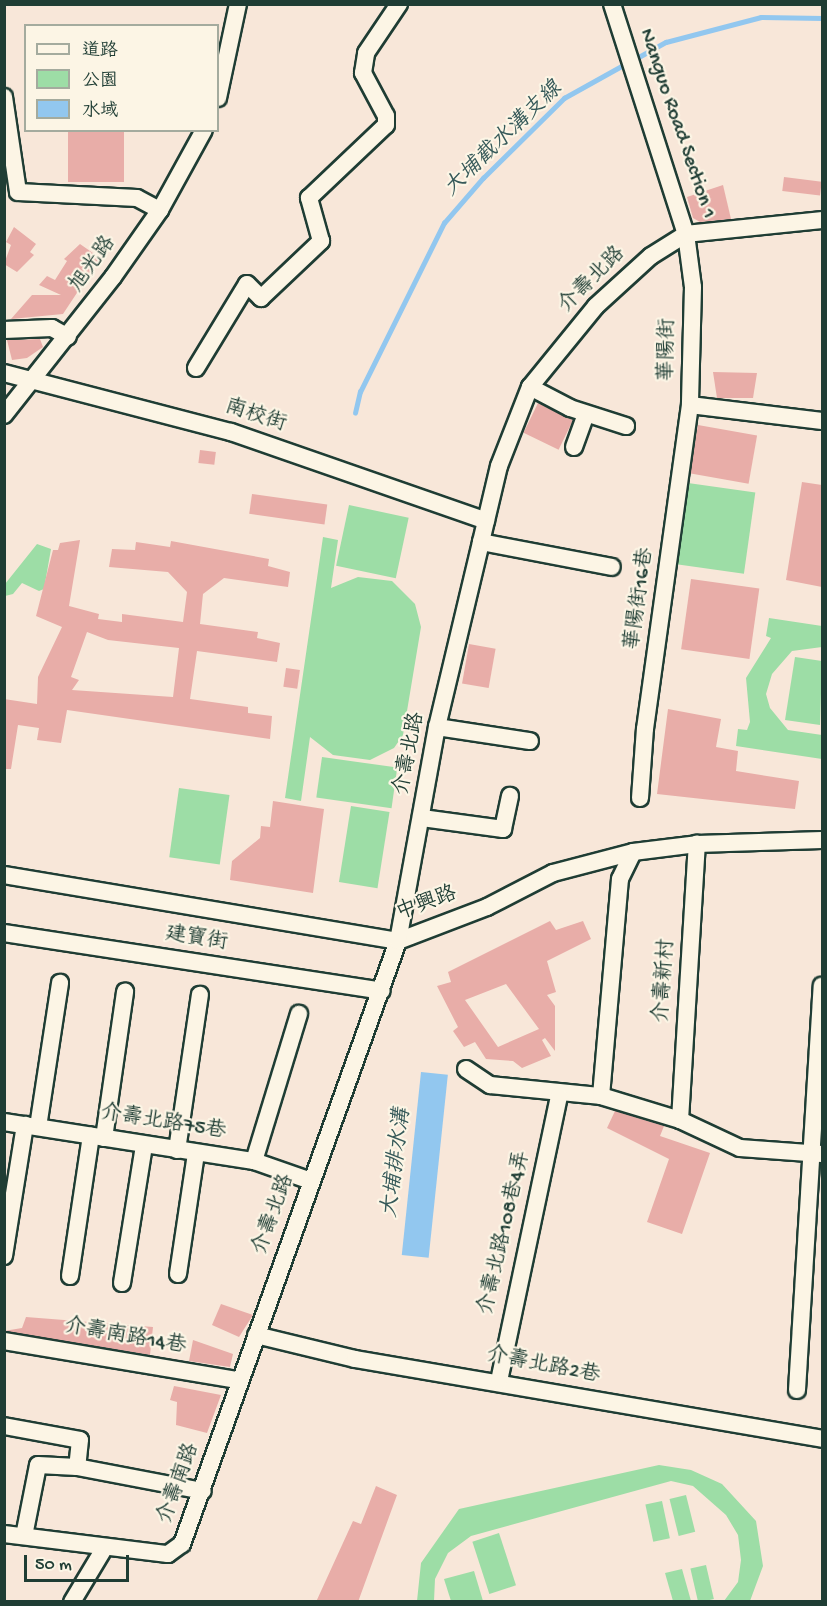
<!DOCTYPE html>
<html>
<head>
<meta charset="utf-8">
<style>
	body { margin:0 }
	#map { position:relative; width:827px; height:1606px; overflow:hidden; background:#f8e7d9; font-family:"Gochi Hand","LXGW WenKai TC",sans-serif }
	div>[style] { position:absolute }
	.green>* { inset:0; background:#9ddda6; transform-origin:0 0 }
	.water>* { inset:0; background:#92c7ef; transform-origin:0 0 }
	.stream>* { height:4.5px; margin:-2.25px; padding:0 2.25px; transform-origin:2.25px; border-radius:2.25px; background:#92c7ef }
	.building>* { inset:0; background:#e8ada8; transform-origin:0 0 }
	.roads { filter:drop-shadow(2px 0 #1f3d34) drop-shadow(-2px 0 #1f3d34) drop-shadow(0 2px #1f3d34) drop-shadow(0 -2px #1f3d34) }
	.minor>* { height:16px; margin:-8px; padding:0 8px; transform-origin:8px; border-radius:8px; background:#fcf5e5 }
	span { translate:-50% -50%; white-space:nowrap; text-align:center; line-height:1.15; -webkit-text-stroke:4.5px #fcf5e5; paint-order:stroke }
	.street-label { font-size:21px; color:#1f3d34 }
	.water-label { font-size:22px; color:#365959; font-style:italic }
	.frame { position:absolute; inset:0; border:6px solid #1f3d34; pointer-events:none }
	.legend { position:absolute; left:24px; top:24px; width:195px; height:108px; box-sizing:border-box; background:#fcf5e5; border:2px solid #a4ab9e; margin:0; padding:8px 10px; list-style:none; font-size:18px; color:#1f3d34 }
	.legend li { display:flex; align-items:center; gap:12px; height:30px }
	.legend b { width:30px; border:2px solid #a4ab9e }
	.scale { position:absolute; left:24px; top:1555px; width:105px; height:27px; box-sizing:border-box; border:3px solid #1f3d34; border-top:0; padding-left:8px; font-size:18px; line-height:21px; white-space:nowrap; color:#1f3d34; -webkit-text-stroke:4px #fcf5e5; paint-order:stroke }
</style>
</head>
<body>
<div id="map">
	<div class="green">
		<div style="left:688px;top:483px;width:68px;height:82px;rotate:8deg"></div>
		<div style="left:349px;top:505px;width:61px;height:62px;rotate:12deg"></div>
		<div style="clip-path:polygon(323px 537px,338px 540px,331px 588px,358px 577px,392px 581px,415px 604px,421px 627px,403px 735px,394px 748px,370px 760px,333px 755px,310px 737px,301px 801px,285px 798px)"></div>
		<div style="clip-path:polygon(37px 544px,51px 549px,44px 589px,39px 591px,22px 583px,13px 594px,5px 596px,5px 584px)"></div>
		<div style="clip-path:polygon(769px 618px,822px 626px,822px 647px,792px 651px,772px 674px,766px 694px,770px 708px,788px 730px,822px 735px,822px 759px,736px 746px,738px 729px,747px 730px,750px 722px,746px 678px,771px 638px,766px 636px)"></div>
		<div style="clip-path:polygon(795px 657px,822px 661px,820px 725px,785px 720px)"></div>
		<div style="left:322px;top:757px;width:76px;height:41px;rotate:8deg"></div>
		<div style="left:179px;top:788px;width:51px;height:70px;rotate:8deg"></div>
		<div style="left:351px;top:806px;width:39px;height:77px;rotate:9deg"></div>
		<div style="clip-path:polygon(659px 1465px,691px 1470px,722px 1484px,756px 1521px,763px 1566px,750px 1601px,724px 1601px,738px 1582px,741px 1560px,738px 1535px,726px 1515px,693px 1486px,671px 1481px,471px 1536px,448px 1553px,435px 1579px,434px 1601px,417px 1601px,421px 1563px,459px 1509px)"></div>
		<div style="left:686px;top:1495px;width:38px;height:17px;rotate:76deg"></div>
		<div style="left:662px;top:1501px;width:38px;height:17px;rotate:78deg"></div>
		<div style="left:499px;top:1533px;width:55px;height:28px;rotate:72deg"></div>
		<div style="left:706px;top:1565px;width:35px;height:16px;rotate:77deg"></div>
		<div style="clip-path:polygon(682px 1569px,691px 1601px,673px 1601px,665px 1573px)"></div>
		<div style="clip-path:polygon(474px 1571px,483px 1601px,451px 1601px,444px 1579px)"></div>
	</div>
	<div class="water">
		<div style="left:421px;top:1072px;width:27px;height:184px;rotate:6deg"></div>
	</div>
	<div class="stream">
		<div style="left:635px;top:59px;width:35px;rotate:-29deg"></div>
		<div style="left:666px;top:42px;width:98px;rotate:-14.7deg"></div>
		<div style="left:761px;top:17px;width:61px;rotate:0.9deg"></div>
		<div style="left:355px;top:413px;width:22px;rotate:-77deg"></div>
		<div style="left:360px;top:392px;width:189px;rotate:-63.6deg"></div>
		<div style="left:444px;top:223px;width:60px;rotate:-49.1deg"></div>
		<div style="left:483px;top:178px;width:114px;rotate:-44.6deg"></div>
		<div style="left:564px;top:98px;width:72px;rotate:-29.1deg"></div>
	</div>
	<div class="building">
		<div style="left:68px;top:130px;width:56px;height:52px"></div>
		<div style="left:784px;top:177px;width:38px;height:14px;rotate:7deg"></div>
		<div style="clip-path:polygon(723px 185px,731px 219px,700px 222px,693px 218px,687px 197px)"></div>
		<div style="clip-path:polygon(14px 227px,36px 244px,30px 252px,34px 255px,17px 272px,4px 264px,11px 245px,6px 242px)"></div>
		<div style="clip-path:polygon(80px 244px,100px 258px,63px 314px,11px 319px,32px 295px,61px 295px,39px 285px,47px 276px,55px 280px,67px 261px,64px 259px)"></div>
		<div style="clip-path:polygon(40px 339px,43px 347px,27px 358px,12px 360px,7px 340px)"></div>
		<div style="clip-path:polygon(713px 372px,757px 373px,753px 398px,717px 398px)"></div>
		<div style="left:538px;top:403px;width:39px;height:33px;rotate:26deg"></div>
		<div style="left:698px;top:425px;width:60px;height:49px;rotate:10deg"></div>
		<div style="left:200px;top:450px;width:16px;height:13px;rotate:7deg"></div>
		<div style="clip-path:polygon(802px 482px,822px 485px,822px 587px,786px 580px)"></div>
		<div style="left:252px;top:494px;width:76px;height:20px;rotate:8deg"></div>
		<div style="clip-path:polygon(evenodd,80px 540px,69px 606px,99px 614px,98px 619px,122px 622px,122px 614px,183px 622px,187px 592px,168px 572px,109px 567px,112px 549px,135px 550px,136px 542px,170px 547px,171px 541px,269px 559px,268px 566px,290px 572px,288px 587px,224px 578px,203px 594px,200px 624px,258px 632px,257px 638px,280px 643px,277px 662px,197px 651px,190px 699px,248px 707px,248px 713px,272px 716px,270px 739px,67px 710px,61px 743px,37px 740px,39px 728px,18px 725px,11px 769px,4px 769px,4px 699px,37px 704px,38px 677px,62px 627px,36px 616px,53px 550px,58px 550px,60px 543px,80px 540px,87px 632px,108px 640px,179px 648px,173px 697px,72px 690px,79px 680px,71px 677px,87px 632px)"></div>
		<div style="left:691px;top:579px;width:69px;height:71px;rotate:8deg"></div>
		<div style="left:469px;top:644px;width:27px;height:40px;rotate:10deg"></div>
		<div style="left:286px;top:668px;width:14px;height:19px;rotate:8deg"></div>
		<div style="clip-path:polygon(668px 709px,721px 719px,716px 747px,738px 751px,736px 771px,799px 781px,795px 809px,657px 794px)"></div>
		<div style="clip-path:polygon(273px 801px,324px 809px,313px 893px,230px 880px,232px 861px,260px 838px,261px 826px,270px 827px)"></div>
		<div style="clip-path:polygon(evenodd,550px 921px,556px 930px,583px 921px,591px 939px,547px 961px,556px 992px,547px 995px,555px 1006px,555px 1051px,545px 1038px,542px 1040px,551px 1056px,522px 1068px,513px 1061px,486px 1059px,475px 1042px,464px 1047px,453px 1031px,458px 1027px,437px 986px,451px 982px,448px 972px,550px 921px,506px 984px,539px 1029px,498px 1047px,465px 1000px,506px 984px)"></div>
		<div style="clip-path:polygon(615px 1111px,664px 1126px,660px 1136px,710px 1153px,682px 1234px,647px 1222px,669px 1159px,607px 1128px)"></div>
		<div style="clip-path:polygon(221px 1304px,253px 1315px,239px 1337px,212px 1325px)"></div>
		<div style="clip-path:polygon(26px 1317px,153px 1327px,150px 1355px,4px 1331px,22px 1328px)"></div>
		<div style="clip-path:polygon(193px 1340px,233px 1354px,230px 1367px,189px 1361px)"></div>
		<div style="clip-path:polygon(174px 1386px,221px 1395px,207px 1433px,176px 1425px,177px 1402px,170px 1400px)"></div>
		<div style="clip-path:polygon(376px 1486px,397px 1495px,358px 1602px,316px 1602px,353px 1521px,361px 1524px)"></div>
	</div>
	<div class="roads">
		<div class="minor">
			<div style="left:612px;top:4px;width:242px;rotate:72.2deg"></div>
			<div style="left:686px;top:234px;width:53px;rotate:82.5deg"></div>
			<div style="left:693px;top:287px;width:118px;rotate:91.5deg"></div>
			<div style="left:690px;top:405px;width:133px;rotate:6.9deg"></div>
			<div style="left:4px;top:97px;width:96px;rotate:81.6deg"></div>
			<div style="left:18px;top:192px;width:119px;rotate:2.9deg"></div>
			<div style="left:137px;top:198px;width:26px;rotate:28deg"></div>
			<div style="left:218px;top:98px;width:96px;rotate:-78deg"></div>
			<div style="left:4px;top:330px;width:48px;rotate:-2.4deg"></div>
			<div style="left:52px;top:328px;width:18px;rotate:29deg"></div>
			<div style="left:196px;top:368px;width:98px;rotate:-58.7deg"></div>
			<div style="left:247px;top:284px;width:20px;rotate:45deg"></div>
			<div style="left:261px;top:298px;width:83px;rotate:-43.5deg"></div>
			<div style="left:321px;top:241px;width:45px;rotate:-105.6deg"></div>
			<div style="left:309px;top:198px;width:106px;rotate:-43.5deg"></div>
			<div style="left:386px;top:125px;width:9px;rotate:-90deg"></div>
			<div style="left:386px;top:116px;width:49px;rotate:-118.1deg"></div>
			<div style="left:363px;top:73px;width:20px;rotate:-81deg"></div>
			<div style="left:366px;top:53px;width:59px;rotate:-56deg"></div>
			<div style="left:4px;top:373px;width:235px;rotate:14.6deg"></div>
			<div style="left:231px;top:432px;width:270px;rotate:19.2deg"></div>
			<div style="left:530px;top:387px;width:45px;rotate:27.7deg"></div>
			<div style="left:570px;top:408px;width:59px;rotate:17.8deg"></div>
			<div style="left:4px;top:415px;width:176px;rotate:-51.7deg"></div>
			<div style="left:113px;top:277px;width:82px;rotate:-55deg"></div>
			<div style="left:160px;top:210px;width:91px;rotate:-61.2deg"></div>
			<div style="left:574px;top:447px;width:35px;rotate:-70deg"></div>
			<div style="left:481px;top:542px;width:133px;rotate:10.8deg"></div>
			<div style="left:437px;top:727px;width:94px;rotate:8.6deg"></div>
			<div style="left:640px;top:798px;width:69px;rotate:-85.9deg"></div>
			<div style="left:645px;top:729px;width:327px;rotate:-82.1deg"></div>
			<div style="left:422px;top:818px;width:82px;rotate:7.7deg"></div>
			<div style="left:503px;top:829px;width:34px;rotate:-78deg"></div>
			<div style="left:4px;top:875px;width:399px;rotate:9.5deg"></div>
			<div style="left:398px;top:941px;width:95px;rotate:-20.9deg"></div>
			<div style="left:487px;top:907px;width:74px;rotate:-27.3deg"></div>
			<div style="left:553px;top:873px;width:83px;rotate:-14.7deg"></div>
			<div style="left:633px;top:852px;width:64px;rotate:-7.1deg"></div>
			<div style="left:697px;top:844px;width:125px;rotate:-1.8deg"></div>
			<div style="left:4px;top:933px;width:382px;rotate:8.7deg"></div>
			<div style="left:466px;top:1069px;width:29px;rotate:34deg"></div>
			<div style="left:490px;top:1085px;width:112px;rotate:5.7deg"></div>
			<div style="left:601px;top:1096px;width:83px;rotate:16.9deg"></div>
			<div style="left:680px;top:1120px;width:66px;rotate:25deg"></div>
			<div style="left:740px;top:1148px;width:82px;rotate:4.2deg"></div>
			<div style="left:601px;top:1096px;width:218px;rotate:-85deg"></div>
			<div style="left:620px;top:879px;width:30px;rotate:-64deg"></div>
			<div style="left:680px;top:1120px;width:277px;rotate:-86.5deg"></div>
			<div style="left:4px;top:1122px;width:253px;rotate:8.9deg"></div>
			<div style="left:254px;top:1161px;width:60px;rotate:19.3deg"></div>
			<div style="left:38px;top:1127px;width:146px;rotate:-81.3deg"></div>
			<div style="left:104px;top:1138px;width:148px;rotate:-81.8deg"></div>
			<div style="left:177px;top:1150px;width:157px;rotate:-81.6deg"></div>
			<div style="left:254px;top:1161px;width:154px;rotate:-73deg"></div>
			<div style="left:4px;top:1256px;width:133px;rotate:-80.9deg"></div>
			<div style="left:178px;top:1274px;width:122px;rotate:-81.5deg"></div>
			<div style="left:70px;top:1276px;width:142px;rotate:-81.5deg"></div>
			<div style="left:122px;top:1283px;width:140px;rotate:-80.9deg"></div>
			<div style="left:256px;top:1335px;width:102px;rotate:13.6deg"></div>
			<div style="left:355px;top:1359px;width:474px;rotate:9.7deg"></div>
			<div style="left:4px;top:1341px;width:237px;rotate:9.5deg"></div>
			<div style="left:499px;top:1381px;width:291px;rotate:-78.1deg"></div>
			<div style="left:797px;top:1390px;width:405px;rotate:-86.5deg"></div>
			<div style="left:4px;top:1426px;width:77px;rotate:10.4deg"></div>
			<div style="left:80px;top:1440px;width:27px;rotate:96deg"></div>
			<div style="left:4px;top:1534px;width:165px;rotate:7deg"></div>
			<div style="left:168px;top:1554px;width:17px;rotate:-36deg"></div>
			<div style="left:182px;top:1544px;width:641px;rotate:-70.29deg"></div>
			<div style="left:398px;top:941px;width:218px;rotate:-79.7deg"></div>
			<div style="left:437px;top:727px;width:190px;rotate:-76.6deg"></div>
			<div style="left:481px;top:542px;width:78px;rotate:-76.7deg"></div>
			<div style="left:499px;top:466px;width:85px;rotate:-68.6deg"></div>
			<div style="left:530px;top:387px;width:104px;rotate:-50.8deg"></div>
			<div style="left:596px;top:306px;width:74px;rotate:-42.3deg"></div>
			<div style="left:651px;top:256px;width:41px;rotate:-32.2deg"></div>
			<div style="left:686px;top:234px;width:137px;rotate:-5.9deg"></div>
			<div style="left:24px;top:1536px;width:72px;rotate:-78.8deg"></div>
			<div style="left:38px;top:1465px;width:39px;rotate:3deg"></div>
			<div style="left:77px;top:1467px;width:128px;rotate:10.8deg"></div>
			<div style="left:72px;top:1602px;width:64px;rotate:-59deg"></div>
		</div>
	</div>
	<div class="street-label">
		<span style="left:676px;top:124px;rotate:71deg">Nanguo Road Section 1</span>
		<span style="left:94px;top:265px;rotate:-54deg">旭光路</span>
		<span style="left:593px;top:281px;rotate:-45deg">介壽北路</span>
		<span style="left:669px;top:350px;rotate:-89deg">華陽街</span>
		<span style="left:255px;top:417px;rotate:18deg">南校街</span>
		<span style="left:641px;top:599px;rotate:-82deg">華陽街16巷</span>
		<span style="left:411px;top:754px;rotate:-79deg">介壽北路</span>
		<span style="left:427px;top:905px;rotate:-20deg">中興路</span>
		<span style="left:196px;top:940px;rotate:9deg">建寶街</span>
		<span style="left:666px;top:981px;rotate:-86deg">介壽新村</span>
		<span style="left:163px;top:1124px;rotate:9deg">介壽北路75巷</span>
		<span style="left:275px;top:1215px;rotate:-70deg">介壽北路</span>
		<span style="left:506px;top:1233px;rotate:-77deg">介壽北路108巷4弄</span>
		<span style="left:125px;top:1338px;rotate:10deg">介壽南路14巷</span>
		<span style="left:543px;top:1367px;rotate:11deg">介壽北路2巷</span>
		<span style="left:180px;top:1484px;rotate:-70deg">介壽南路</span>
	</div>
	<div class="water-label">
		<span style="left:504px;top:140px;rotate:-44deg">大埔截水溝支線</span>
		<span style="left:398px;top:1163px;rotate:-83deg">大埔排水溝</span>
	</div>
	<div class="frame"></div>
	<ul class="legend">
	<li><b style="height:8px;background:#fcf5e5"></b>道路</li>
	<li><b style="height:16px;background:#9ddda6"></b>公園</li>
	<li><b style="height:16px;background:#92c7ef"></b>水域</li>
	</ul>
	<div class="scale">50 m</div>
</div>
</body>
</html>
